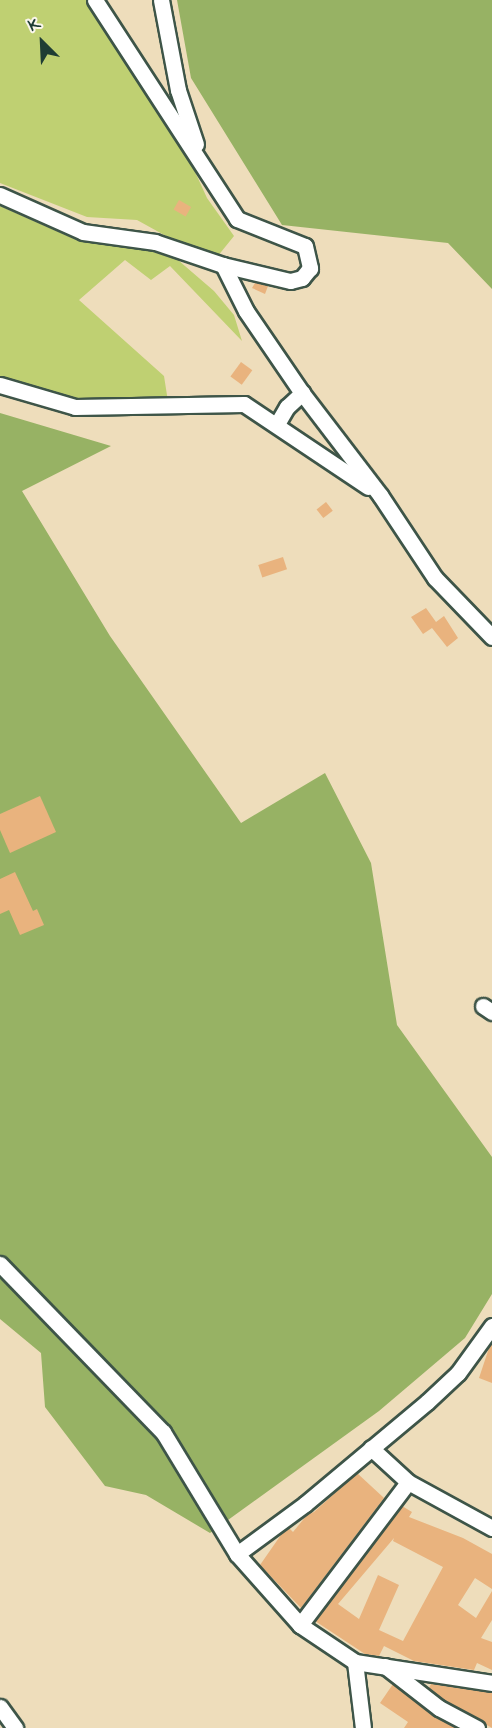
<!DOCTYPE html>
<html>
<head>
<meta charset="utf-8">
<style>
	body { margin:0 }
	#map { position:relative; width:492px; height:1728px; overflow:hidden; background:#edb; font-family:Mynerve,sans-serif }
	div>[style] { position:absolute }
	.green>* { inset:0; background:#bfd072 }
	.forest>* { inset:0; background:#97b264 }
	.building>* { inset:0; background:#e9b37e; transform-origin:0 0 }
	.roads { filter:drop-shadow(2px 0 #3e5548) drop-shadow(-2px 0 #3e5548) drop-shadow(0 2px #3e5548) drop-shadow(0 -2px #3e5548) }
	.minor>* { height:15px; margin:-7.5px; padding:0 7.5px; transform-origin:7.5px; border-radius:7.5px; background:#fff }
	span { translate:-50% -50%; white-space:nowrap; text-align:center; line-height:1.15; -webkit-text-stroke:4.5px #fbf7ec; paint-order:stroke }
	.north { position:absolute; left:12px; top:12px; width:60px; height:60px; -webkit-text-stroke:4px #fbf7ec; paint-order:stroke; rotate:336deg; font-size:16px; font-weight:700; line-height:24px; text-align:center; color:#1f3d34 }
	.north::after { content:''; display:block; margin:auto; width:21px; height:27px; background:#1f3d34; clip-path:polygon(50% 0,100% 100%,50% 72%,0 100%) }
</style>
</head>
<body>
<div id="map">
	<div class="green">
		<div style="clip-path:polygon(0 0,86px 0,122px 50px,186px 152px,207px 198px,234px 236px,213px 262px,137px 220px,87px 217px,0 183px)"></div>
		<div style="clip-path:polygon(0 206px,79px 241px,135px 246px,178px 260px,214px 291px,234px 315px,242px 341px,170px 266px,151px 280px,125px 260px,79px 300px,164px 376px,169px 408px,98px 411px,0 386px)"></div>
	</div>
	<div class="forest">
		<div style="clip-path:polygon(177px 0,492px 0,492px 289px,448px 243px,282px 225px,191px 78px)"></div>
		<div style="clip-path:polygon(0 413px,111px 446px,22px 491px,110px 636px,241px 823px,325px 773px,371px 863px,397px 1025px,492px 1157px,492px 1294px,465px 1338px,379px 1411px,210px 1533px,146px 1495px,105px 1486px,45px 1407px,41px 1353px,0 1319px)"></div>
	</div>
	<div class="building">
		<div style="left:179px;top:200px;width:14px;height:11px;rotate:30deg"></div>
		<div style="clip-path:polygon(255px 283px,268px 286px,265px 294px,252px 288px)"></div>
		<div style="left:241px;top:362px;width:14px;height:18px;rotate:36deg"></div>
		<div style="left:326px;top:502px;width:11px;height:12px;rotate:52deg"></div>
		<div style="left:283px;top:557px;width:13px;height:26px;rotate:72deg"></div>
		<div style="clip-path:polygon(426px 608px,436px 622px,444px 616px,458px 638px,447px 647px,432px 628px,423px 634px,411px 617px)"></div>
		<div style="clip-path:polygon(40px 796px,56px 832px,10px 853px,0 830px,0 814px)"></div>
		<div style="clip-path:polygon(15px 872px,33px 911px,37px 909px,44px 925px,20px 935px,9px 910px,0 914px,0 879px)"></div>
		<div style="clip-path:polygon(490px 1345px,492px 1345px,492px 1383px,479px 1378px)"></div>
		<div style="clip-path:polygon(357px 1473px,384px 1498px,301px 1608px,260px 1565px,283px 1532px,289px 1528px,293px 1532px,307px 1515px,314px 1512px)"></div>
		<div style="clip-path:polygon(evenodd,402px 1506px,412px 1512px,409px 1517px,463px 1538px,492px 1554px,492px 1589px,475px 1578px,458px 1605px,476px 1618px,492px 1591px,492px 1620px,481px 1638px,492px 1642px,492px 1670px,477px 1663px,474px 1670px,414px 1661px,384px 1646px,379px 1656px,365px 1654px,315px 1621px,402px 1506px,394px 1538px,393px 1541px,443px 1567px,403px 1641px,379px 1630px,399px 1585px,378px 1575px,359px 1619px,338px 1604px,394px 1538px)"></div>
		<div style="clip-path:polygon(393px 1684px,433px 1716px,456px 1728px,404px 1728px,408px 1722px,380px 1703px)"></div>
		<div style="clip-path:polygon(431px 1684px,492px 1693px,492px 1728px,444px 1700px,429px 1688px)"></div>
	</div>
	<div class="roads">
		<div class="minor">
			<div style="left:95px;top:0;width:261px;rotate:57deg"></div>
			<div style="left:237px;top:219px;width:73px;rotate:21.7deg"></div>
			<div style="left:305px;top:246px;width:23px;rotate:77deg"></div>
			<div style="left:310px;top:268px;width:13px;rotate:129deg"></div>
			<div style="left:302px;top:278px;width:12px;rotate:166deg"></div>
			<div style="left:290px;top:281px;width:69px;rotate:-166.6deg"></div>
			<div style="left:223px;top:265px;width:51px;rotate:63.4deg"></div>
			<div style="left:246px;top:311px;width:99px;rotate:55.7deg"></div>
			<div style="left:302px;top:393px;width:128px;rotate:52.6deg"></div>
			<div style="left:380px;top:495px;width:100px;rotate:56.5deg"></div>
			<div style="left:435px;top:578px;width:82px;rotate:46deg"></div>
			<div style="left:161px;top:0;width:92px;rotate:79.3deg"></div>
			<div style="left:178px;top:90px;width:57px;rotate:71.6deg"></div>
			<div style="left:0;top:195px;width:91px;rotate:24deg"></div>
			<div style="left:83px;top:232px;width:73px;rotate:7.9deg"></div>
			<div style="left:155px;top:242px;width:72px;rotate:18.7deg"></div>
			<div style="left:0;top:385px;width:78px;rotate:16.3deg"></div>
			<div style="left:75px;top:407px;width:169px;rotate:-1deg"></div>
			<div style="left:244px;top:404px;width:149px;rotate:33.8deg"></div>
			<div style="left:277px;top:424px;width:20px;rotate:-60deg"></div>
			<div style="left:287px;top:407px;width:21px;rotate:-43deg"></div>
			<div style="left:483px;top:1006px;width:11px;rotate:34deg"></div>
			<div style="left:0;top:1264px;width:234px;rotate:45.9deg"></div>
			<div style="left:163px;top:1432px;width:143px;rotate:58.8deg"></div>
			<div style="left:237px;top:1554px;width:95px;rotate:48.4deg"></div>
			<div style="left:300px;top:1625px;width:66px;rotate:33.9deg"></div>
			<div style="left:355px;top:1662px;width:139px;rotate:8.7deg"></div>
			<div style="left:371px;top:1448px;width:50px;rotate:42.6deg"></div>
			<div style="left:408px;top:1482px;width:96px;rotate:28.7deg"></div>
			<div style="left:237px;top:1554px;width:84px;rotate:-36.3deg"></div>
			<div style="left:305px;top:1504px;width:159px;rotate:-39.9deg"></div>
			<div style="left:427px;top:1402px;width:42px;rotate:-43.1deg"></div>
			<div style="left:458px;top:1373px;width:58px;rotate:-54.1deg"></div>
			<div style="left:300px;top:1625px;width:179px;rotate:-52.9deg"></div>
			<div style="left:355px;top:1662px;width:66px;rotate:83.1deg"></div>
			<div style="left:385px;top:1666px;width:68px;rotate:37.9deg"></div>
			<div style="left:439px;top:1708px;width:43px;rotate:27.8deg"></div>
			<div style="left:0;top:1707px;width:26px;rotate:54deg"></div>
		</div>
	</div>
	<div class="north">K</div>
</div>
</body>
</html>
